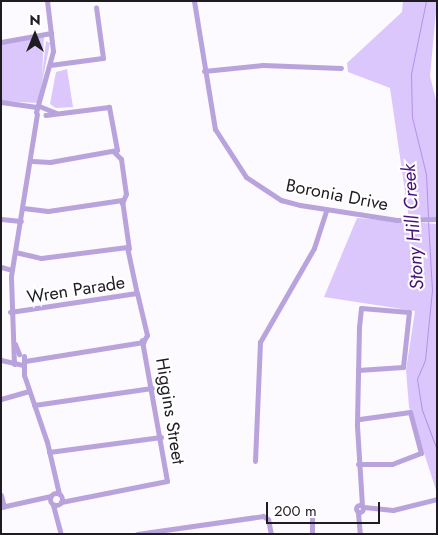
<!DOCTYPE html>
<html>
<head>
<meta charset="utf-8">
<style>
	body { margin:0 }
	#map { position:relative; width:438px; height:535px; overflow:hidden; background:#fcfafe; font-family:Jost,sans-serif }
	div>[style] { position:absolute }
	.green>* { inset:0; background:#dbc7fc }
	.stream>* { height:1px; margin:-0.5px; padding:0 0.5px; transform-origin:0.5px; border-radius:0.5px; background:#b591e9 }
	.minor>* { height:5px; margin:-2.5px; padding:0 2.5px; transform-origin:2.5px; border-radius:2.5px; background:#b9a3dc }
	.minor>.ring { margin:-2.5px; padding:0; box-sizing:content-box; background:none; border:5px solid #b9a3dc; border-radius:50% }
	span { translate:-50% -50%; white-space:nowrap; text-align:center; line-height:1.15; -webkit-text-stroke:4px #fff; paint-order:stroke }
	.street-label { font-size:18px; color:#1e1b21 }
	.water-label { font-size:19px; color:#481279; font-style:italic }
	.frame { position:absolute; inset:0; border:2px solid #1e1b21; pointer-events:none }
	.north { position:absolute; left:10px; top:10px; width:50px; height:50px; -webkit-text-stroke:4px #fff; paint-order:stroke; rotate:0deg; font-size:14px; font-weight:700; line-height:20px; text-align:center; color:#1e1b21 }
	.north::after { content:''; display:block; margin:auto; width:18px; height:22px; background:#1e1b21; clip-path:polygon(50% 0,100% 100%,50% 72%,0 100%) }
	.scale { position:absolute; left:266px; top:502px; width:114px; height:22px; box-sizing:border-box; border:2px solid #1e1b21; border-top:0; padding-left:6px; font-size:15px; line-height:18px; white-space:nowrap; color:#1e1b21; -webkit-text-stroke:4px #fff; paint-order:stroke }
</style>
</head>
<body>
<div id="map">
	<div class="green">
		<div style="clip-path:polygon(403px 1px,437px 1px,430px 76px,437px 104px,437px 217px,409px 219px,390px 88px,348px 72px,347px 63px,402px 12px)"></div>
		<div style="clip-path:polygon(44px 37px,42px 76px,46px 41px,50px 43px,38px 103px,1px 101px,1px 44px)"></div>
		<div style="clip-path:polygon(67px 69px,73px 107px,56px 108px,50px 104px,56px 72px)"></div>
		<div style="clip-path:polygon(357px 218px,437px 224px,437px 493px,409px 407px,406px 370px,415px 311px,324px 297px)"></div>
	</div>
	<div class="stream">
		<div style="left:426px;top:1px;width:75px;rotate:101.6deg"></div>
		<div style="left:411px;top:74px;width:43px;rotate:88.7deg"></div>
		<div style="left:412px;top:117px;width:59px;rotate:76.2deg"></div>
		<div style="left:426px;top:174px;width:43px;rotate:87.3deg"></div>
		<div style="left:428px;top:221px;width:69px;rotate:86.7deg"></div>
		<div style="left:432px;top:290px;width:70px;rotate:95.7deg"></div>
		<div style="left:425px;top:360px;width:21px;rotate:113deg"></div>
		<div style="left:417px;top:379px;width:31px;rotate:81deg"></div>
		<div style="left:422px;top:410px;width:43px;rotate:69.4deg"></div>
	</div>
	<div class="minor">
		<div style="left:194px;top:1px;width:130px;rotate:80.7deg"></div>
		<div style="left:215px;top:129px;width:57px;rotate:57.1deg"></div>
		<div style="left:246px;top:177px;width:42px;rotate:33.3deg"></div>
		<div style="left:281px;top:200px;width:20px;rotate:15deg"></div>
		<div style="left:300px;top:205px;width:98px;rotate:8.8deg"></div>
		<div style="left:397px;top:220px;width:40px;rotate:-1.4deg"></div>
		<div style="left:1px;top:42px;width:51px;rotate:-10.2deg"></div>
		<div style="left:50px;top:65px;width:53px;rotate:-7.5deg"></div>
		<div style="left:103px;top:58px;width:51px;rotate:-97.8deg"></div>
		<div style="left:204px;top:71px;width:59px;rotate:-5.8deg"></div>
		<div style="left:263px;top:65px;width:78px;rotate:2.2deg"></div>
		<div style="left:1px;top:102px;width:36px;rotate:8deg"></div>
		<div style="left:39px;top:106px;width:18px;rotate:22deg"></div>
		<div style="left:36px;top:112px;width:63px;rotate:-74.4deg"></div>
		<div style="left:53px;top:51px;width:50px;rotate:-96.8deg"></div>
		<div style="left:114px;top:152px;width:10px;rotate:45deg"></div>
		<div style="left:121px;top:159px;width:35px;rotate:82deg"></div>
		<div style="left:126px;top:194px;width:10px;rotate:114deg"></div>
		<div style="left:32px;top:161px;width:18px;rotate:3deg"></div>
		<div style="left:50px;top:162px;width:68px;rotate:-10.2deg"></div>
		<div style="left:117px;top:150px;width:44px;rotate:-100.5deg"></div>
		<div style="left:109px;top:107px;width:64px;rotate:172.9deg"></div>
		<div style="left:23px;top:208px;width:25px;rotate:7deg"></div>
		<div style="left:48px;top:211px;width:75px;rotate:-8.5deg"></div>
		<div style="left:122px;top:200px;width:49px;rotate:81.9deg"></div>
		<div style="left:1px;top:219px;width:20px;rotate:6deg"></div>
		<div style="left:127px;top:247px;width:48px;rotate:78deg"></div>
		<div style="left:15px;top:252px;width:27px;rotate:13deg"></div>
		<div style="left:41px;top:258px;width:87px;rotate:-7.3deg"></div>
		<div style="left:1px;top:267px;width:11px;rotate:15deg"></div>
		<div style="left:10px;top:312px;width:128px;rotate:-8.5deg"></div>
		<div style="left:15px;top:344px;width:11px;rotate:68deg"></div>
		<div style="left:24px;top:356px;width:19px;rotate:90deg"></div>
		<div style="left:24px;top:375px;width:71px;rotate:71.1deg"></div>
		<div style="left:47px;top:442px;width:53px;rotate:77deg"></div>
		<div style="left:1px;top:360px;width:23px;rotate:13deg"></div>
		<div style="left:25px;top:361px;width:120px;rotate:-9.1deg"></div>
		<div style="left:143px;top:342px;width:8px;rotate:-60deg"></div>
		<div style="left:147px;top:335px;width:43px;rotate:-103.4deg"></div>
		<div style="left:14px;top:364px;width:88px;rotate:-92deg"></div>
		<div style="left:11px;top:276px;width:164px;rotate:-80.9deg"></div>
		<div style="left:358px;top:370px;width:45px;rotate:-3.8deg"></div>
		<div style="left:403px;top:367px;width:55px;rotate:-83.8deg"></div>
		<div style="left:409px;top:312px;width:48px;rotate:-175.2deg"></div>
		<div style="left:361px;top:308px;width:19px;rotate:96deg"></div>
		<div style="left:359px;top:327px;width:99px;rotate:91.2deg"></div>
		<div style="left:357px;top:426px;width:80px;rotate:86.4deg"></div>
		<div style="left:1px;top:399px;width:29px;rotate:-16deg"></div>
		<div style="left:34px;top:405px;width:119px;rotate:-8.2deg"></div>
		<div style="left:49px;top:452px;width:113px;rotate:-7.6deg"></div>
		<div style="left:255px;top:461px;width:119px;rotate:-87.6deg"></div>
		<div style="left:260px;top:342px;width:108px;rotate:-60.1deg"></div>
		<div style="left:314px;top:248px;width:40px;rotate:-72deg"></div>
		<div style="left:358px;top:464px;width:34px"></div>
		<div style="left:392px;top:464px;width:31px;rotate:-21deg"></div>
		<div style="left:421px;top:453px;width:42px;rotate:-105deg"></div>
		<div style="left:410px;top:412px;width:51px;rotate:172.2deg"></div>
		<div class="ring" style="left:50px;top:493px;width:7px;height:7px"></div>
		<div style="left:1px;top:495px;width:12px;rotate:76deg"></div>
		<div style="left:61px;top:502px;width:108px;rotate:-11.2deg"></div>
		<div style="left:167px;top:481px;width:143px;rotate:-100.1deg"></div>
		<div style="left:53px;top:505px;width:30px;rotate:75deg"></div>
		<div class="ring" style="left:356.5px;top:505.5px;width:2px;height:2px"></div>
		<div style="left:1px;top:507px;width:51px;rotate:-12.4deg"></div>
		<div style="left:364px;top:507px;width:29px;rotate:6deg"></div>
		<div style="left:393px;top:510px;width:45px;rotate:-14deg"></div>
		<div style="left:358px;top:513px;width:21px;rotate:85deg"></div>
		<div style="left:137px;top:534px;width:127px;rotate:-8.1deg"></div>
		<div style="left:263px;top:516px;width:6px;rotate:31deg"></div>
		<div style="left:268px;top:519px;width:15px;rotate:79deg"></div>
		<div style="left:312px;top:534px;width:20px;rotate:-90deg"></div>
	</div>
	<div class="street-label">
		<span style="left:337px;top:195px;rotate:11deg">Boronia Drive</span>
		<span style="left:76px;top:290px;rotate:-9deg">Wren Parade</span>
		<span style="left:170px;top:411px;rotate:81deg">Higgins Street</span>
	</div>
	<div class="water-label">
		<span style="left:413px;top:227px;rotate:-94deg">Stony Hill Creek</span>
	</div>
	<div class="frame"></div>
	<div class="north">N</div>
	<div class="scale">200 m</div>
</div>
</body>
</html>
